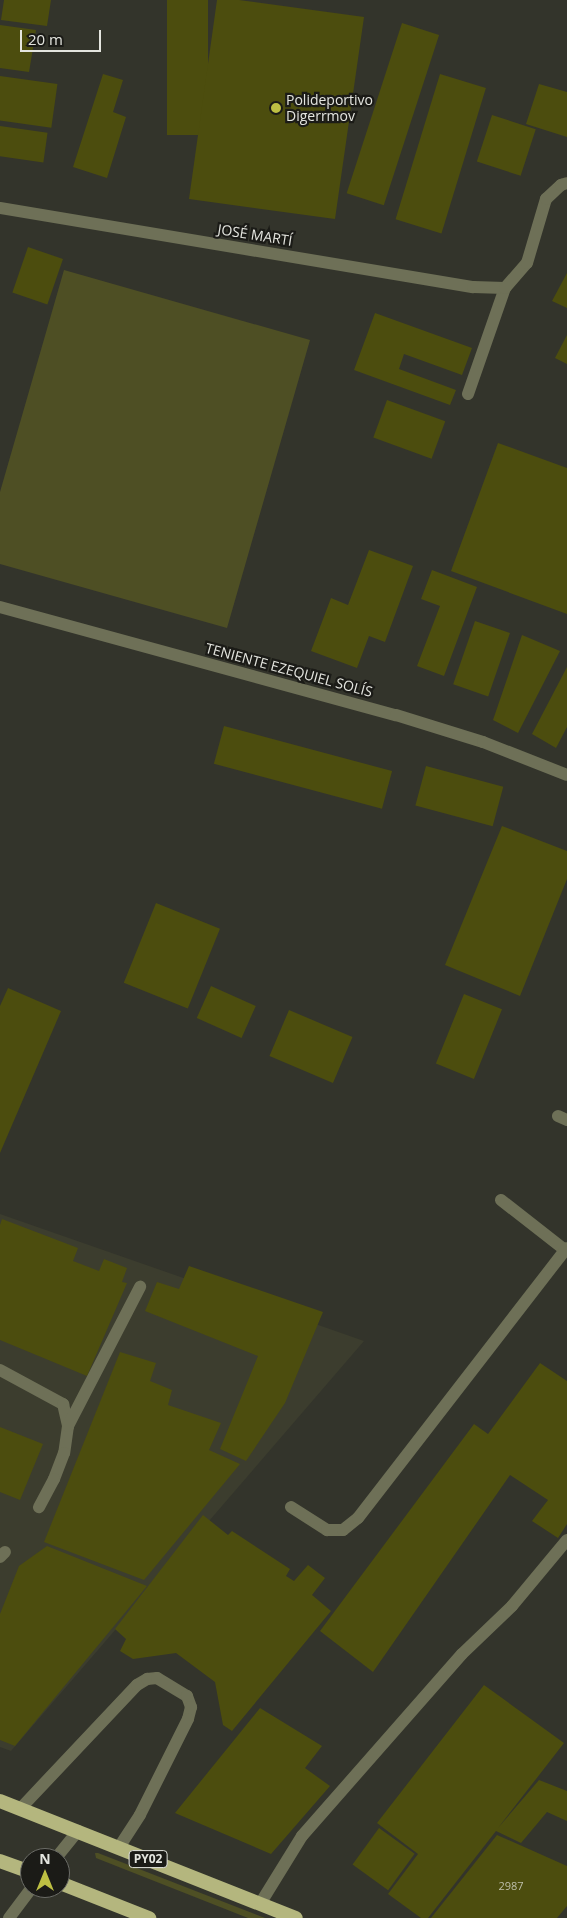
<!DOCTYPE html>
<html>
<head>
<meta charset="utf-8">
<style>
	body { margin:0 }
	#map { position:relative; width:567px; height:1918px; overflow:hidden; background:#33342b; font-family:"Open Sans",sans-serif }
	div>[style] { position:absolute }
	.built>* { inset:0; background:#3c3d2e }
	.green>* { inset:0; background:#4e4f24 }
	.building>* { inset:0; background:#4c4d0e; transform-origin:0 0 }
	.service>* { height:12px; margin:-6px; padding:0 6px; transform-origin:6px; border-radius:6px; background:#6e7057 }
	.minor>* { height:12px; margin:-6px; padding:0 6px; transform-origin:6px; border-radius:6px; background:#6e7057 }
	.tertiary>* { height:12px; margin:-6px; padding:0 6px; transform-origin:6px; border-radius:6px; background:#6e7057 }
	.trunk>* { height:14px; margin:-7px; padding:0 7px; transform-origin:7px; border-radius:7px; background:#b4b67e }
	.dots>* { width:14px; height:14px; translate:-50% -50%; box-sizing:border-box; border:2px solid #1b1b17; border-radius:50% }
	span { translate:-50% -50%; white-space:nowrap; text-align:center; line-height:1.15; -webkit-text-stroke:4.5px #1b1b17; paint-order:stroke }
	.number-label { font-size:11px; color:#bebfab }
	.number-label span { -webkit-text-stroke-width:0 }
	.shield-label span { padding:1px 4px; background:#1b1b17; border:1px solid; border-radius:4px; -webkit-text-stroke-width:0 }
	.shield-label { font-size:12px; color:#e4e5df; font-weight:700 }
	.poi-label { font-size:14px; color:#e4e5df }
	.left { translate:0 -50%; text-align:left }
	.street-label { font-size:14px; color:#e4e5df }
	.north { position:absolute; left:20px; top:1848px; width:50px; height:50px; box-sizing:border-box; background:#1b1b17; border:1px solid #6b6c67; border-radius:50%; rotate:0deg; font-size:14px; font-weight:700; line-height:20px; text-align:center; color:#e4e5df }
	.north::after { content:''; display:block; margin:auto; width:18px; height:22px; background:#bdbf43; clip-path:polygon(50% 0,100% 100%,50% 72%,0 100%) }
	.scale { position:absolute; left:20px; top:30px; width:81px; height:22px; box-sizing:border-box; border:2px solid #e4e5df; border-top:0; padding-left:6px; font-size:15px; line-height:18px; white-space:nowrap; color:#e4e5df; -webkit-text-stroke:4px #1b1b17; paint-order:stroke }
</style>
</head>
<body>
<div id="map">
	<div class="built">
		<div style="clip-path:polygon(0 1214px,364px 1341px,11px 1751px,0 1747px)"></div>
	</div>
	<div class="green">
		<div style="clip-path:polygon(64px 270px,310px 340px,227px 628px,0 564px,0 492px)"></div>
		<div style="clip-path:polygon(95px 1853px,98px 1853px,265px 1918px,248px 1918px,96px 1858px)"></div>
	</div>
	<div class="building">
		<div style="clip-path:polygon(4px 0,51px 0,47px 26px,1px 20px)"></div>
		<div style="left:167px;top:0;width:41px;height:135px"></div>
		<div style="clip-path:polygon(217px 0,239px 0,364px 17px,335px 219px,189px 199px)"></div>
		<div style="left:402px;top:23px;width:39px;height:179px;rotate:18deg"></div>
		<div style="clip-path:polygon(0 25px,36px 30px,29px 72px,0 68px)"></div>
		<div style="clip-path:polygon(103px 74px,123px 80px,113px 112px,126px 117px,107px 178px,73px 167px)"></div>
		<div style="left:440px;top:74px;width:48px;height:152px;rotate:17deg"></div>
		<div style="left:0;top:76px;width:58px;height:44px;rotate:8deg"></div>
		<div style="clip-path:polygon(539px 84px,567px 92px,567px 137px,526px 124px)"></div>
		<div style="left:492px;top:115px;width:46px;height:49px;rotate:18deg"></div>
		<div style="left:0;top:126px;width:48px;height:30px;rotate:8deg"></div>
		<div style="left:28px;top:247px;width:37px;height:48px;rotate:19deg"></div>
		<div style="clip-path:polygon(567px 273px,567px 308px,552px 301px)"></div>
		<div style="clip-path:polygon(375px 313px,472px 348px,462px 375px,404px 354px,399px 369px,456px 390px,450px 405px,354px 370px)"></div>
		<div style="clip-path:polygon(567px 335px,567px 364px,555px 358px)"></div>
		<div style="left:387px;top:400px;width:62px;height:40px;rotate:20deg"></div>
		<div style="clip-path:polygon(498px 443px,567px 468px,567px 614px,451px 571px)"></div>
		<div style="clip-path:polygon(369px 550px,413px 566px,385px 642px,369px 636px,357px 668px,311px 651px,331px 598px,348px 605px)"></div>
		<div style="clip-path:polygon(432px 570px,477px 587px,444px 676px,417px 666px,440px 606px,421px 599px)"></div>
		<div style="left:475px;top:621px;width:37px;height:67px;rotate:19deg"></div>
		<div style="clip-path:polygon(522px 635px,560px 651px,518px 733px,493px 720px)"></div>
		<div style="clip-path:polygon(567px 667px,567px 727px,556px 748px,532px 734px)"></div>
		<div style="left:224px;top:726px;width:174px;height:39px;rotate:15deg"></div>
		<div style="left:426px;top:766px;width:80px;height:41px;rotate:15deg"></div>
		<div style="clip-path:polygon(502px 826px,567px 851px,567px 879px,520px 996px,445px 965px)"></div>
		<div style="left:156px;top:903px;width:69px;height:86px;rotate:22deg"></div>
		<div style="left:211px;top:986px;width:49px;height:35px;rotate:24deg"></div>
		<div style="clip-path:polygon(8px 988px,61px 1011px,0 1153px,0 1006px)"></div>
		<div style="left:464px;top:994px;width:41px;height:75px;rotate:22deg"></div>
		<div style="left:289px;top:1010px;width:69px;height:50px;rotate:23deg"></div>
		<div style="clip-path:polygon(2px 1219px,78px 1248px,73px 1261px,99px 1271px,104px 1259px,127px 1268px,122px 1282px,127px 1283px,87px 1376px,0 1340px,0 1225px)"></div>
		<div style="clip-path:polygon(189px 1266px,323px 1312px,285px 1403px,246px 1461px,220px 1449px,258px 1356px,145px 1311px,157px 1282px,179px 1289px)"></div>
		<div style="clip-path:polygon(120px 1352px,156px 1363px,150px 1381px,172px 1390px,168px 1405px,221px 1423px,209px 1450px,240px 1464px,144px 1580px,44px 1542px)"></div>
		<div style="clip-path:polygon(540px 1363px,567px 1381px,567px 1524px,558px 1538px,532px 1521px,548px 1500px,510px 1475px,373px 1672px,320px 1631px,474px 1424px,488px 1434px)"></div>
		<div style="clip-path:polygon(0 1427px,43px 1444px,20px 1500px,0 1492px)"></div>
		<div style="clip-path:polygon(203px 1515px,228px 1535px,232px 1531px,290px 1569px,286px 1576px,294px 1581px,308px 1565px,325px 1578px,312px 1595px,331px 1611px,232px 1731px,223px 1725px,215px 1682px,176px 1653px,133px 1659px,120px 1651px,126px 1639px,115px 1629px)"></div>
		<div style="clip-path:polygon(47px 1546px,147px 1586px,15px 1746px,0 1740px,0 1614px,19px 1566px)"></div>
		<div style="clip-path:polygon(484px 1685px,564px 1743px,498px 1828px,539px 1780px,567px 1791px,567px 1821px,547px 1812px,521px 1843px,496px 1831px,428px 1918px,421px 1918px,388px 1894px,418px 1854px,377px 1823px)"></div>
		<div style="clip-path:polygon(260px 1708px,322px 1746px,305px 1768px,330px 1786px,271px 1854px,175px 1813px)"></div>
		<div style="left:379px;top:1828px;width:44px;height:45px;rotate:36deg"></div>
		<div style="clip-path:polygon(497px 1835px,567px 1866px,567px 1906px,557px 1918px,431px 1918px)"></div>
	</div>
	<div class="service">
		<div style="left:558px;top:1116px;width:10px;rotate:24deg"></div>
		<div style="left:501px;top:1200px;width:81px;rotate:38deg"></div>
		<div style="left:0;top:1370px;width:72px;rotate:28.4deg"></div>
		<div style="left:63px;top:1404px;width:23px;rotate:77deg"></div>
		<div style="left:68px;top:1426px;width:27px;rotate:98deg"></div>
		<div style="left:64px;top:1453px;width:28px;rotate:111deg"></div>
		<div style="left:54px;top:1479px;width:32px;rotate:118deg"></div>
		<div style="left:68px;top:1426px;width:157px;rotate:-62.6deg"></div>
		<div style="left:291px;top:1507px;width:43px;rotate:32.6deg"></div>
		<div style="left:327px;top:1530px;width:16px"></div>
		<div style="left:343px;top:1530px;width:19px;rotate:-39deg"></div>
		<div style="left:358px;top:1518px;width:341px;rotate:-52.3deg"></div>
		<div style="left:0;top:1557px;width:7px;rotate:-45deg"></div>
		<div style="left:20px;top:1809px;width:170px;rotate:-46.7deg"></div>
		<div style="left:137px;top:1685px;width:12px;rotate:-31deg"></div>
		<div style="left:147px;top:1679px;width:10px;rotate:-6deg"></div>
		<div style="left:157px;top:1678px;width:35px;rotate:31deg"></div>
		<div style="left:187px;top:1696px;width:12px;rotate:70deg"></div>
		<div style="left:191px;top:1707px;width:12px;rotate:104deg"></div>
		<div style="left:188px;top:1719px;width:107px;rotate:116.6deg"></div>
		<div style="left:140px;top:1815px;width:38px;rotate:123deg"></div>
		<div style="left:260px;top:1904px;width:80px;rotate:-58.3deg"></div>
		<div style="left:302px;top:1836px;width:242px;rotate:-48.7deg"></div>
		<div style="left:462px;top:1654px;width:69px;rotate:-43.8deg"></div>
		<div style="left:512px;top:1606px;width:86px;rotate:-50.2deg"></div>
	</div>
	<div class="minor">
		<div style="left:468px;top:394px;width:112px;rotate:-70.8deg"></div>
		<div style="left:0;top:607px;width:410px;rotate:15.3deg"></div>
		<div style="left:396px;top:715px;width:91px;rotate:17.2deg"></div>
		<div style="left:483px;top:742px;width:90px;rotate:21.4deg"></div>
		<div style="left:56px;top:1858px;width:35px;rotate:-51deg"></div>
		<div style="left:9px;top:1918px;width:38px;rotate:-53deg"></div>
	</div>
	<div class="tertiary">
		<div style="left:0;top:208px;width:480px;rotate:9.5deg"></div>
		<div style="left:473px;top:287px;width:32px;rotate:2deg"></div>
		<div style="left:505px;top:288px;width:33px;rotate:-49deg"></div>
		<div style="left:527px;top:263px;width:67px;rotate:-73.5deg"></div>
		<div style="left:546px;top:199px;width:21px;rotate:-43deg"></div>
		<div style="left:561px;top:185px;width:6px;rotate:-18deg"></div>
	</div>
	<div class="trunk">
		<div style="left:0;top:1801px;width:318px;rotate:21.6deg"></div>
		<div style="left:0;top:1861px;width:32px;rotate:20deg"></div>
		<div style="left:60px;top:1883px;width:96px;rotate:21.5deg"></div>
	</div>
	<div class="dots">
		<div style="left:276px;top:108px;background:#bdbf43"></div>
	</div>
	<div class="number-label">
		<span style="left:511px;top:1886px">2987</span>
	</div>
	<div class="shield-label">
		<span style="left:148px;top:1859px">PY02</span>
	</div>
	<div class="poi-label">
		<span class="left" style="left:286px;top:108px">Polideportivo<br>Digerrmov</span>
	</div>
	<div class="street-label">
		<span style="left:255px;top:235px;rotate:9deg">JOSÉ MARTÍ</span>
		<span style="left:289px;top:670px;rotate:15deg">TENIENTE EZEQUIEL SOLÍS</span>
	</div>
	<div class="north">N</div>
	<div class="scale">20 m</div>
</div>
</body>
</html>
